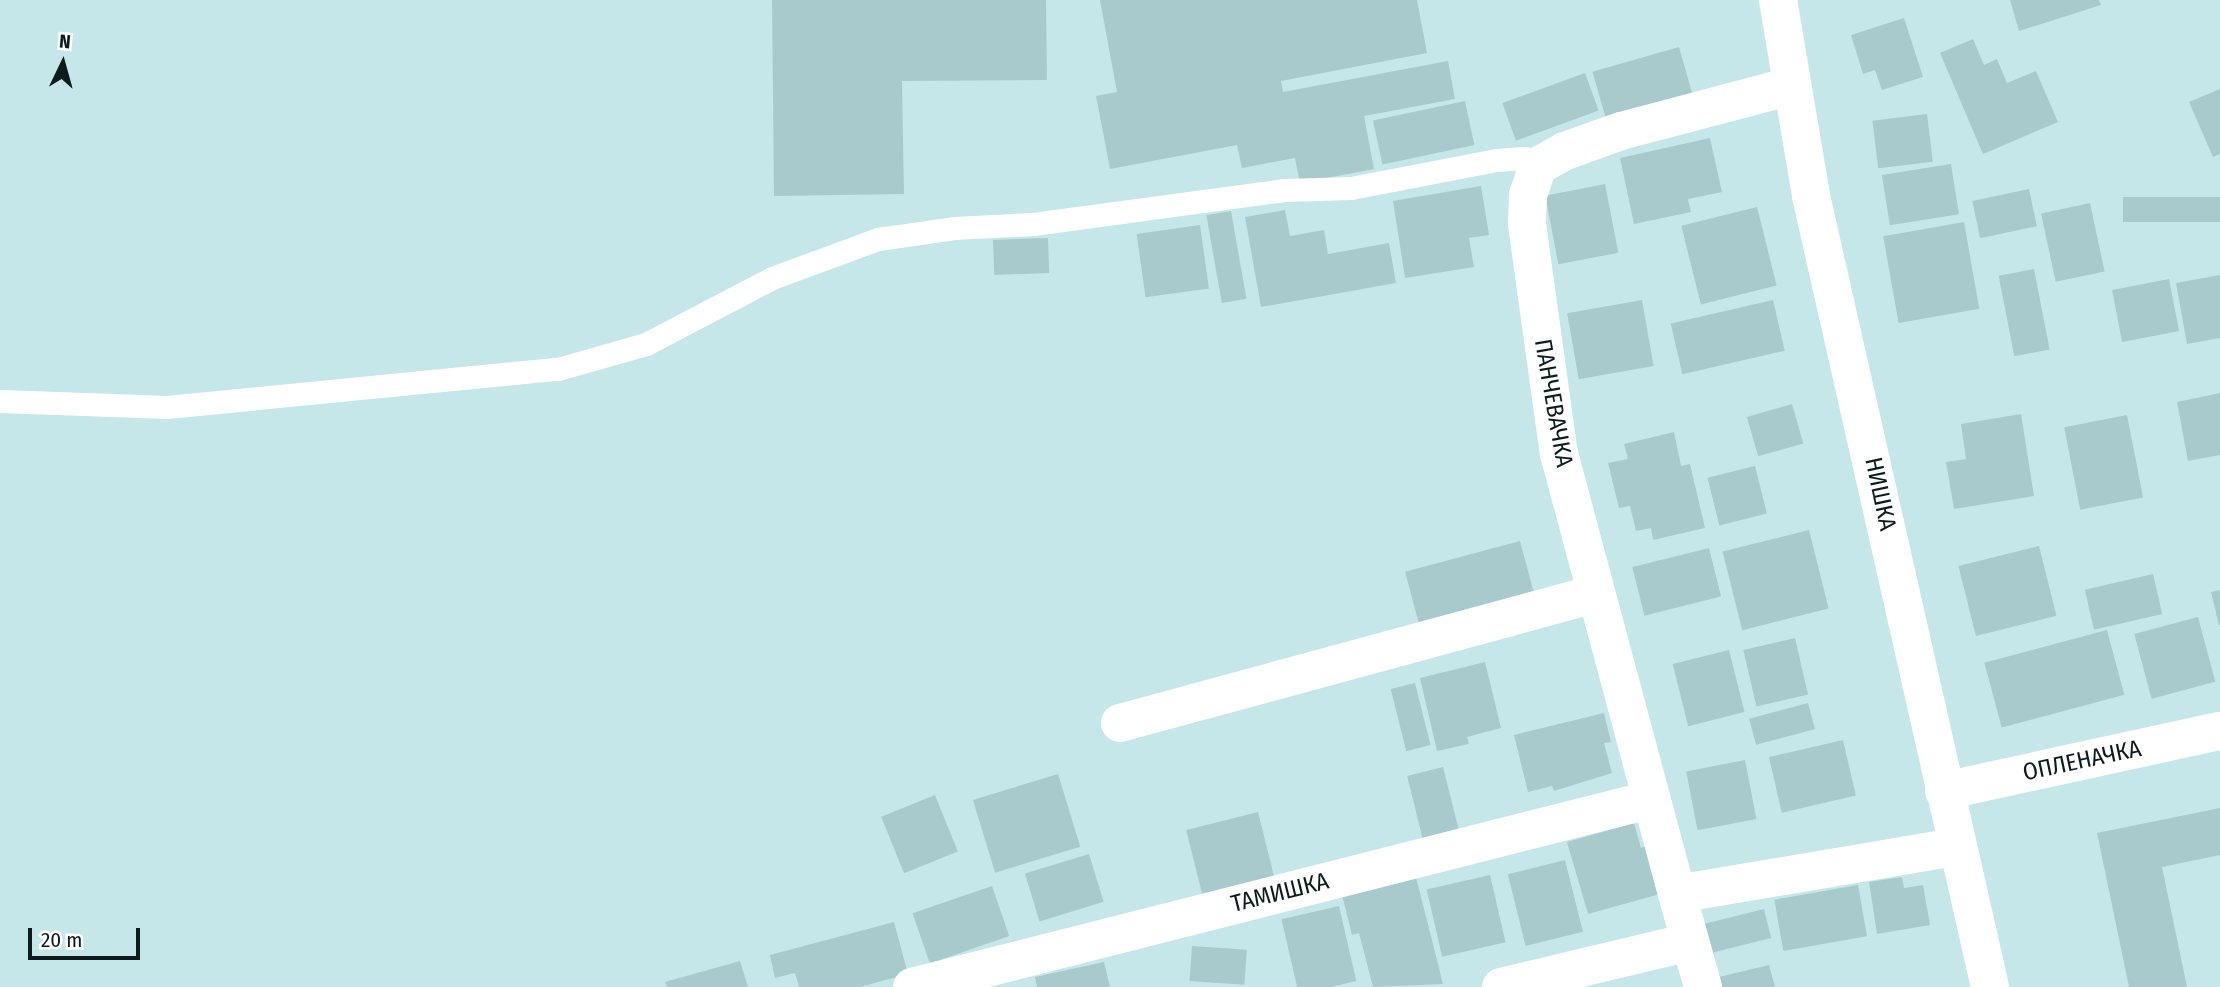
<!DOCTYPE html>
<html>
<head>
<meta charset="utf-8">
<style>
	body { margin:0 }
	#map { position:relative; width:2220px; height:987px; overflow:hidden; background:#c6e7e9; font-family:"Fira Sans Condensed",sans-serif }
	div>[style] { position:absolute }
	.building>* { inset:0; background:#a9cacc; transform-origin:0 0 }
	.lane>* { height:23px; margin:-11.5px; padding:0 11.5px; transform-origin:11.5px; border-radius:11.5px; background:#fff }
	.street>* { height:38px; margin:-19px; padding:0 19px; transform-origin:19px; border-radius:19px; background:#fff }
	.secondary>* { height:38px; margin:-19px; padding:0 19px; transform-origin:19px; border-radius:19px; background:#fff }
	span { translate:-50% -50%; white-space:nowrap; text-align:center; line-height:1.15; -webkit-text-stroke:5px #fff; paint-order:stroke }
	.street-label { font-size:24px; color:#0e1a1b }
	.north { position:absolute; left:28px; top:28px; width:70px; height:70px; -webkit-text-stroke:5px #fff; paint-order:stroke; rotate:5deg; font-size:19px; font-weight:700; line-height:28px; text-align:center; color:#0e1a1b }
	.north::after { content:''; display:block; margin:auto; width:24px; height:32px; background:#0e1a1b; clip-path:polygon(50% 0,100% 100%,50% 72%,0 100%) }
	.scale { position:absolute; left:28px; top:928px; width:112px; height:32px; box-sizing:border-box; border:4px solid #0e1a1b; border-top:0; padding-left:9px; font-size:21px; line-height:24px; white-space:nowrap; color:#0e1a1b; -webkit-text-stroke:5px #fff; paint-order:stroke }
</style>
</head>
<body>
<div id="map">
	<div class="building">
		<div style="clip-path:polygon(772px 0,1046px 0,1047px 80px,902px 81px,904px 194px,774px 196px)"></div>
		<div style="clip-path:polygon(1100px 0,1417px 0,1427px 53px,1281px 81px,1283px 92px,1448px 61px,1455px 99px,1364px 116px,1374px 169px,1300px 183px,1295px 158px,1242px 168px,1237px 145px,1110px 169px,1096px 96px,1117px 92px)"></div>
		<div style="clip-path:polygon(2010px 0,2099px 0,2101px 5px,2019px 31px)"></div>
		<div style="clip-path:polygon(1904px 18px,1923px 77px,1882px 90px,1875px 70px,1863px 74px,1851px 35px)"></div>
		<div style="clip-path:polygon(1973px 39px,1984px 65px,1997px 59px,2007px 83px,2036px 71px,2058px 122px,1983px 154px,1940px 53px)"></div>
		<div style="left:1679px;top:47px;width:48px;height:90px;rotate:74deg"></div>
		<div style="left:1585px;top:73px;width:40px;height:88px;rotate:70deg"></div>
		<div style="clip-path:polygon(2220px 89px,2220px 154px,2213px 157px,2189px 102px)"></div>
		<div style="left:1465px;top:101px;width:45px;height:94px;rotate:78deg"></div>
		<div style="left:1927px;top:114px;width:48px;height:55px;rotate:83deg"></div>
		<div style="clip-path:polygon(1710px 138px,1722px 192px,1688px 199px,1691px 212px,1634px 224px,1620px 158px)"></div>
		<div style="left:1951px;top:164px;width:51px;height:70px;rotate:81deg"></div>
		<div style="left:1605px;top:184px;width:70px;height:61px;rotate:79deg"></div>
		<div style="clip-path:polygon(1481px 186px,1489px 235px,1469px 238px,1474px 267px,1405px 278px,1393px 201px)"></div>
		<div style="left:2029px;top:189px;width:38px;height:58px;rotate:78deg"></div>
		<div style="left:2220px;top:197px;width:25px;height:97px;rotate:90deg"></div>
		<div style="left:2090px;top:203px;width:70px;height:50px;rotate:78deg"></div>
		<div style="left:1757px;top:207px;width:81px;height:78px;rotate:76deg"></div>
		<div style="clip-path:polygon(1285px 210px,1290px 236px,1324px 230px,1328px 254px,1389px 243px,1396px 283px,1261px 307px,1245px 217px)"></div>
		<div style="left:1231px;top:211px;width:89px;height:25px;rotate:80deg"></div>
		<div style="left:1964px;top:222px;width:88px;height:82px;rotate:80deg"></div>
		<div style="left:1200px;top:225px;width:64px;height:64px;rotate:82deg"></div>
		<div style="left:1048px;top:238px;width:35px;height:55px;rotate:88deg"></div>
		<div style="left:2034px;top:269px;width:82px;height:36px;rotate:79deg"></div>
		<div style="clip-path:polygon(2220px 275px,2220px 338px,2187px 344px,2176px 283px)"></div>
		<div style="left:2169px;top:279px;width:53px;height:58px;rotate:79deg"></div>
		<div style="left:1642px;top:300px;width:67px;height:76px;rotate:80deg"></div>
		<div style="left:1773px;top:300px;width:52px;height:105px;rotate:77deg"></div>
		<div style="clip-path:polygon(2220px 393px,2220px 455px,2188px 461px,2177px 402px)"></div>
		<div style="left:1792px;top:404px;width:41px;height:47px;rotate:74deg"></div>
		<div style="clip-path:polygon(2021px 414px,2034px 496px,1954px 509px,1946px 462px,1966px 459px,1961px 424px)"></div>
		<div style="left:2127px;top:415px;width:84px;height:64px;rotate:79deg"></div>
		<div style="clip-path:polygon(1674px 432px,1681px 466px,1690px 464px,1705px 528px,1653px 540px,1651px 528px,1636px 531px,1630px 506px,1619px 508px,1608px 463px,1628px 459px,1624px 444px)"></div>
		<div style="left:1755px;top:466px;width:49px;height:49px;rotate:76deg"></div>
		<div style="left:1809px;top:530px;width:81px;height:89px;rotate:76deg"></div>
		<div style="left:1520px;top:541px;width:55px;height:119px;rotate:75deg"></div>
		<div style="left:2039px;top:546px;width:72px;height:83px;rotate:76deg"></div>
		<div style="left:1709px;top:548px;width:50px;height:79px;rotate:76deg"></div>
		<div style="left:2153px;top:574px;width:41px;height:70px;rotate:77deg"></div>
		<div style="clip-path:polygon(2220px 590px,2220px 625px,2219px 625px,2211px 592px)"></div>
		<div style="left:2198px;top:617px;width:67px;height:66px;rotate:75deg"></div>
		<div style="left:2107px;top:630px;width:67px;height:127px;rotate:75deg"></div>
		<div style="left:1795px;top:638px;width:58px;height:53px;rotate:77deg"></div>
		<div style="left:1729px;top:650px;width:64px;height:58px;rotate:76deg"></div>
		<div style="clip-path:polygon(1485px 662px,1501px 728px,1467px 737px,1469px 744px,1437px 751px,1420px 678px)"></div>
		<div style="left:1415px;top:683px;width:64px;height:25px;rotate:76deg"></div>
		<div style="left:1808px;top:703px;width:27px;height:61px;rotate:75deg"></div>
		<div style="clip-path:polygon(1604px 713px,1611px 742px,1604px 743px,1612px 773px,1554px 791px,1552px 786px,1528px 792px,1514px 735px)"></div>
		<div style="left:1843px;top:740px;width:57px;height:76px;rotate:77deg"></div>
		<div style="left:1745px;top:760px;width:60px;height:60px;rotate:79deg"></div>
		<div style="left:1443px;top:767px;width:64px;height:37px;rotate:76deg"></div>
		<div style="left:1058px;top:774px;width:76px;height:89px;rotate:73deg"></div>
		<div style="left:935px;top:795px;width:61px;height:58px;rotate:68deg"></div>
		<div style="clip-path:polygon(2220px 808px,2220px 855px,2162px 867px,2187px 987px,2129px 987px,2097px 833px)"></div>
		<div style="left:1258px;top:812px;width:69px;height:74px;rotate:76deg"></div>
		<div style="clip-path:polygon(1634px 823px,1641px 848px,1647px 846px,1660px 894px,1588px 914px,1567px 842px)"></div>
		<div style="left:1089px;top:854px;width:50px;height:67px;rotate:73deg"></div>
		<div style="left:1565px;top:860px;width:74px;height:59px;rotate:76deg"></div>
		<div style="left:1490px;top:875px;width:69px;height:65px;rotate:77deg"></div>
		<div style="clip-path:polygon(1416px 877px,1443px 984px,1373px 987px,1359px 933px,1352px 935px,1342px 895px)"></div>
		<div style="clip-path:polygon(1902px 877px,1904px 888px,1923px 885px,1930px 925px,1877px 934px,1869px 882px)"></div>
		<div style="left:1858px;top:885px;width:52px;height:85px;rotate:80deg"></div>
		<div style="left:992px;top:886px;width:53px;height:84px;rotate:71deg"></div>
		<div style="left:1339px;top:906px;width:77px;height:59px;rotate:77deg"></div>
		<div style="left:1764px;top:909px;width:30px;height:62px;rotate:76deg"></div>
		<div style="clip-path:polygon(894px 922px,908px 974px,860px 987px,799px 987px,795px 973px,775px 978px,770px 955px)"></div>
		<div style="left:1192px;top:946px;width:55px;height:35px;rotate:4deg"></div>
		<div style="clip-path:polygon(740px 961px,748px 987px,667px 987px,665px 982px)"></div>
		<div style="clip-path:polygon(1104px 962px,1110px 987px,1037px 987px,1035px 977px)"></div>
		<div style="clip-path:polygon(1769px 965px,1775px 987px,1722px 987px,1719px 977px)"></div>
	</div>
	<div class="lane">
		<div style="left:1px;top:401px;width:166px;rotate:2.1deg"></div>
		<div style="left:167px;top:407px;width:393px;rotate:-5.6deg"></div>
		<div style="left:558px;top:369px;width:91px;rotate:-15.9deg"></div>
		<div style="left:646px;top:344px;width:142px;rotate:-27.6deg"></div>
		<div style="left:772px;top:278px;width:113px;rotate:-20.2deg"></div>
		<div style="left:878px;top:239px;width:77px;rotate:-8.2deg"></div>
		<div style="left:954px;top:228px;width:79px;rotate:-2.9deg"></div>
		<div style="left:1033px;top:224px;width:253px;rotate:-7.7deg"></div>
		<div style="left:1284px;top:190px;width:67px;rotate:-1.7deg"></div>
		<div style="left:1351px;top:188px;width:148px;rotate:-10.9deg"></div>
		<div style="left:1496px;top:160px;width:29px;rotate:-4deg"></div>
		<div style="left:1525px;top:158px;width:15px;rotate:32deg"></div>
	</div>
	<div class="street">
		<div style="left:1120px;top:723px;width:493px;rotate:-15.2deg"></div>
		<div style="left:1944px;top:791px;width:282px;rotate:-12.3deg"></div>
		<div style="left:1677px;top:894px;width:455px;rotate:-105deg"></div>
		<div style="left:1559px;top:455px;width:234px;rotate:-97.9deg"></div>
		<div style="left:1527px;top:223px;width:28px;rotate:-88deg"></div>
		<div style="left:1528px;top:195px;width:31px;rotate:-71deg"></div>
		<div style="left:1538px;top:166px;width:31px;rotate:-29deg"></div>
		<div style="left:1565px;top:151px;width:59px;rotate:-19.7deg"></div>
		<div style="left:1621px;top:131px;width:176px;rotate:-14.8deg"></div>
		<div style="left:912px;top:987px;width:760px;rotate:-14.24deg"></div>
		<div style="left:1501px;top:987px;width:194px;rotate:-13.4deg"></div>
		<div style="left:1703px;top:987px;width:97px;rotate:-105.6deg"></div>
		<div style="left:1677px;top:894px;width:282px;rotate:-9.6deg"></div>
	</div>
	<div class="secondary">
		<div style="left:1778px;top:0;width:199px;rotate:80.4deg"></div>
		<div style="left:1811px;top:196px;width:811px;rotate:77.25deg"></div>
	</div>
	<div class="street-label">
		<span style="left:1553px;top:403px;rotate:80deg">ПАНЧЕВАЧКА</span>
		<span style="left:1880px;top:494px;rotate:78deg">НИШКА</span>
		<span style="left:2082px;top:761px;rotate:-12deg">ОПЛЕНАЧКА</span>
		<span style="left:1280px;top:893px;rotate:-14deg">ТАМИШКА</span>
	</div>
	<div class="north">N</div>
	<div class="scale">20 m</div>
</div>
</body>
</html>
